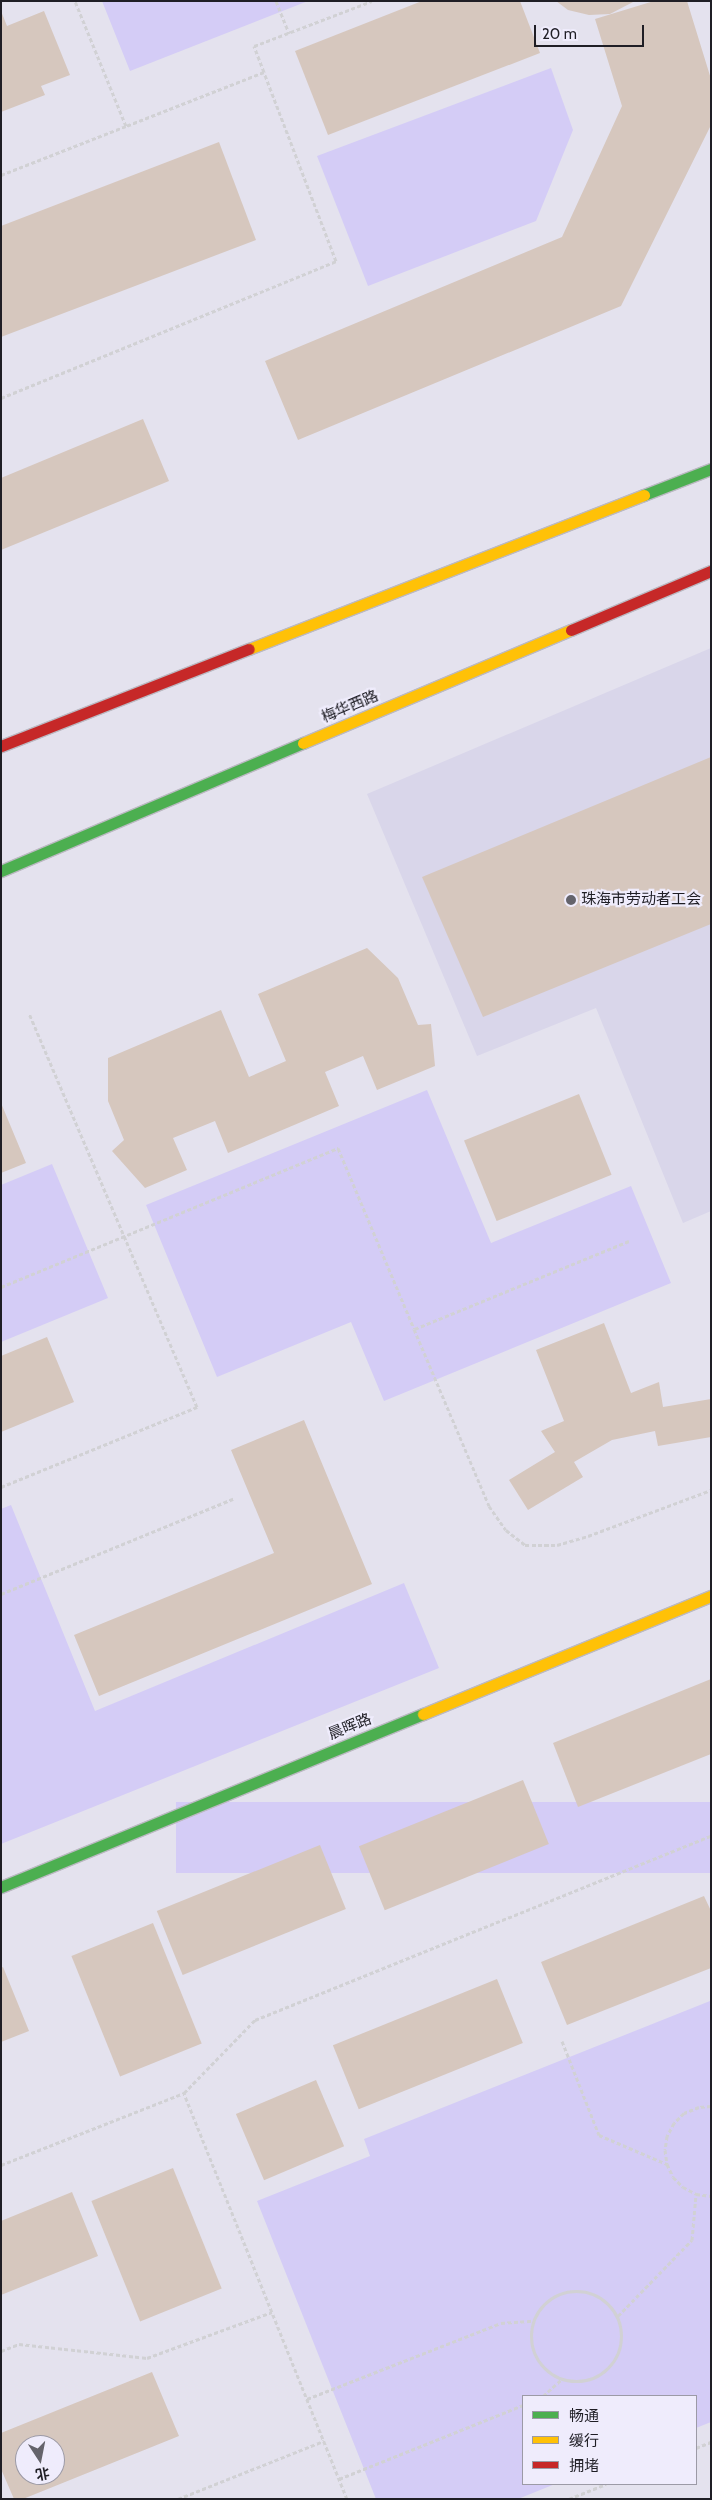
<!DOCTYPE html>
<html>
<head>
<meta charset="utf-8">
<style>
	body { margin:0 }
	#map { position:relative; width:712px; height:2500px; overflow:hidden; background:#e4e2ee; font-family:Cabin,"Noto Sans SC",sans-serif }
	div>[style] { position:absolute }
	.built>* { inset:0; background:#d9d6ea }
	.green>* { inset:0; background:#d4ccf6; transform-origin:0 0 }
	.building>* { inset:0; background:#d6c7be; transform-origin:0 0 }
	.path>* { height:3px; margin-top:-1.5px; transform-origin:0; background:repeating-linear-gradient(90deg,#d1d1d4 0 4px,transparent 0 6.5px) }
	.path>.ring { margin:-1.5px; padding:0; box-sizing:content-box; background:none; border:3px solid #d1d1d4; border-radius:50% }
	.roads { filter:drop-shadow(1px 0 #bbb9c2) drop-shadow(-1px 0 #bbb9c2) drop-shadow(0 1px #bbb9c2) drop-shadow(0 -1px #bbb9c2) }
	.fast>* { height:11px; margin:-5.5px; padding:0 5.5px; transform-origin:5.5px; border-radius:5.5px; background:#4caf50 }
	.slow>* { height:11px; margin:-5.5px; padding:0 5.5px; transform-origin:5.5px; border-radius:5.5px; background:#ffc107 }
	.jam>* { height:11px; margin:-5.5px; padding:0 5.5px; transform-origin:5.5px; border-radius:5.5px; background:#c62828 }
	.dots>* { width:14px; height:14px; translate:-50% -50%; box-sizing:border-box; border:2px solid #efecfc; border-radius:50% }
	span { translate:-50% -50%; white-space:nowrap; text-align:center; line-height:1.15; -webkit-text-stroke:4.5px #efecfc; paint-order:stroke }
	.street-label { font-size:15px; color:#1f1e25 }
	.poi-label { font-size:15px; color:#1f1e25 }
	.left { translate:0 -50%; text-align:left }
	.frame { position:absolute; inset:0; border:2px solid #1f1e25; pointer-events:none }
	.legend { position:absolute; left:522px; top:2395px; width:175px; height:90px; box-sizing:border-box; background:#efecfc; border:1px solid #9c9aa6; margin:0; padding:6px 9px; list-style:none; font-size:15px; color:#1f1e25 }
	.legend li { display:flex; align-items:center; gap:10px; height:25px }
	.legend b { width:25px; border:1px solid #9c9aa6 }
	.north { position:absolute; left:15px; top:2435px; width:50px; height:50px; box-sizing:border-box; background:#efecfc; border:1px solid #9c9aa6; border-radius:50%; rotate:169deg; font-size:14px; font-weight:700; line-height:20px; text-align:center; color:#1f1e25 }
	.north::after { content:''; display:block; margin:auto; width:18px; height:22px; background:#64636b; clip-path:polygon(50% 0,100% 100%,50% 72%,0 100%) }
	.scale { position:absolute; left:534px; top:25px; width:110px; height:22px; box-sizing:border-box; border:2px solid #1f1e25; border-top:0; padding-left:6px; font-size:15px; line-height:18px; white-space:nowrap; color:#1f1e25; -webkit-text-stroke:4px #efecfc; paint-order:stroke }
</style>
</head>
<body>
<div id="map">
	<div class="built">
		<div style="clip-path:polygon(711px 648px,711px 1211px,683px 1223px,596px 1008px,477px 1056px,367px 794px)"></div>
	</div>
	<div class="green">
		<div style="clip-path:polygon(102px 1px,308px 1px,130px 71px)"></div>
		<div style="clip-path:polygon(551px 68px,573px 130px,536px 221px,368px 286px,317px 156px)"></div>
		<div style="clip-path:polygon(427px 1090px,491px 1243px,631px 1186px,671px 1283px,384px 1401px,351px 1322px,217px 1377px,146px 1205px)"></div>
		<div style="clip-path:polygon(52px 1164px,108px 1298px,1px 1342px,1px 1185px)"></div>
		<div style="clip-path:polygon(11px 1505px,95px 1711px,404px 1583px,439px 1668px,1px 1844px,1px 1509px)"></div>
		<div style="left:711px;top:1802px;width:71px;height:535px;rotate:90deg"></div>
		<div style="clip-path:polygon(710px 2001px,711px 2422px,696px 2428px,696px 2396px,523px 2396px,523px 2484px,555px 2484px,518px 2499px,376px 2499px,257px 2201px,370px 2156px,364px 2139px)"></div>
	</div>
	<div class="building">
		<div style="clip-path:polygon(422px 1px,520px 1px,540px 53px,328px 135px,295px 51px)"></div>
		<div style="clip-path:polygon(556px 1px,635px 1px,610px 14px,589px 15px,568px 10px)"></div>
		<div style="clip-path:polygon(654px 1px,687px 1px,711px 79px,711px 125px,621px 306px,298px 440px,265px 361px,562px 237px,622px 106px,595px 19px)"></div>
		<div style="clip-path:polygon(1px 11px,7px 26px,44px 11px,70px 75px,41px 86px,45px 95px,1px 112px)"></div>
		<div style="clip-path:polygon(219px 142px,256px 240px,1px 337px,1px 226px)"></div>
		<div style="clip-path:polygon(143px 419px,169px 481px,1px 550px,1px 478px)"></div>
		<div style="clip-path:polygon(711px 757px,711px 924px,483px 1017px,422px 877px)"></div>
		<div style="clip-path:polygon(367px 948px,398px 978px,418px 1025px,431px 1024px,435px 1066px,377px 1090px,363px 1056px,325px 1072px,339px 1106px,228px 1153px,215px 1121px,173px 1138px,187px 1170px,145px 1188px,112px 1151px,124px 1140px,108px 1101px,108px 1058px,221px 1010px,249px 1077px,286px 1061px,258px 994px)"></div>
		<div style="left:579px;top:1094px;width:87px;height:124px;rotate:68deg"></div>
		<div style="clip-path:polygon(1px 1103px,26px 1163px,1px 1173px)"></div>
		<div style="clip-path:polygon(604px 1323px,631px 1393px,659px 1382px,663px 1407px,711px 1399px,711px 1437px,658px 1446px,655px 1431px,612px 1440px,574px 1462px,583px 1477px,528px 1510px,509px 1480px,555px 1452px,541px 1431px,564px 1421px,536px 1350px)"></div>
		<div style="clip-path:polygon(47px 1337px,74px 1402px,1px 1432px,1px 1356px)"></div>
		<div style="clip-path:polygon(304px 1420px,372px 1584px,99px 1696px,74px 1635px,274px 1553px,231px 1450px)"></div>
		<div style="clip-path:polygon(711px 1679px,711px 1754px,578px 1807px,553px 1743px)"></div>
		<div style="left:523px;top:1780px;width:69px;height:177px;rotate:68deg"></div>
		<div style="left:320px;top:1845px;width:69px;height:176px;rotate:68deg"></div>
		<div style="clip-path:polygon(704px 1896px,711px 1911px,711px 1968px,567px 2025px,541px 1962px)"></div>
		<div style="left:153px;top:1923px;width:130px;height:88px;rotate:68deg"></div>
		<div style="clip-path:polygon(3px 1967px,29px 2031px,1px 2042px,1px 1968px)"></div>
		<div style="left:497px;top:1979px;width:69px;height:177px;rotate:68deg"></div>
		<div style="left:316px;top:2080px;width:72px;height:87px;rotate:67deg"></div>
		<div style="left:173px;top:2168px;width:130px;height:88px;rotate:68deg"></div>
		<div style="clip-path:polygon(72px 2192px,98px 2256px,1px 2295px,1px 2221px)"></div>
		<div style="clip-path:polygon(evenodd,152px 2372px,179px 2436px,23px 2499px,14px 2499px,1px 2469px,1px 2433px,152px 2372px,25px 2445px,55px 2445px,55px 2475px,25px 2475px,25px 2445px)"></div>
	</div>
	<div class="path">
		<div style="left:276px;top:1px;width:35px;rotate:68deg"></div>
		<div style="left:264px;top:72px;width:28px;rotate:-111deg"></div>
		<div style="left:254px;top:46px;width:126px;rotate:-20.9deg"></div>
		<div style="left:1px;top:175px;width:134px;rotate:-21.4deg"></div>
		<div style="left:1px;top:398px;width:362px;rotate:-22.2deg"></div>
		<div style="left:336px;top:261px;width:202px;rotate:-110.9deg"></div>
		<div style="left:264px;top:72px;width:148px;rotate:158.6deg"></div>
		<div style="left:126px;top:126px;width:135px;rotate:-112.2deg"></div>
		<div style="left:629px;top:1241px;width:232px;rotate:157.7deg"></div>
		<div style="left:414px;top:1329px;width:192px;rotate:67deg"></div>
		<div style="left:489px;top:1506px;width:29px;rotate:55deg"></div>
		<div style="left:506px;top:1530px;width:24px;rotate:38deg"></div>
		<div style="left:525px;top:1545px;width:32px"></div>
		<div style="left:557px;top:1545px;width:32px;rotate:-16deg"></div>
		<div style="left:588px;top:1536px;width:131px;rotate:-20.5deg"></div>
		<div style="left:1px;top:1287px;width:365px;rotate:-22.4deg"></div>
		<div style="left:338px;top:1148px;width:196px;rotate:67.2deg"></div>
		<div style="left:1px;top:1487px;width:212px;rotate:-22.2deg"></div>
		<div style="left:197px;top:1407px;width:427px;rotate:-113.1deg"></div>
		<div style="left:1px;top:1594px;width:251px;rotate:-22.3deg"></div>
		<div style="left:562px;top:2041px;width:101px;rotate:68.5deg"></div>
		<div style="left:599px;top:2135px;width:74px;rotate:23.1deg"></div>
		<div style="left:711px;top:2106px;width:12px;rotate:175deg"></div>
		<div style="left:699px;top:2107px;width:16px;rotate:158deg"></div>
		<div style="left:684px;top:2113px;width:14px;rotate:135deg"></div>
		<div style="left:674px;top:2123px;width:15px;rotate:118deg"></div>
		<div style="left:667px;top:2136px;width:14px;rotate:98deg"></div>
		<div style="left:665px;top:2150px;width:14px;rotate:82deg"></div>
		<div style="left:667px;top:2164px;width:14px;rotate:65deg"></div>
		<div style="left:673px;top:2177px;width:14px;rotate:45deg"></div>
		<div style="left:683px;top:2187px;width:15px;rotate:28deg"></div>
		<div style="left:696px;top:2194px;width:15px;rotate:8deg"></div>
		<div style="left:1px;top:2165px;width:197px;rotate:-21.5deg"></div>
		<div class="ring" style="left:531px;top:2291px;width:87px;height:87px"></div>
		<div style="left:618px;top:2316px;width:106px;rotate:-45.8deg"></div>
		<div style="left:692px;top:2240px;width:46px;rotate:-85deg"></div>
		<div style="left:1px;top:2351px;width:19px;rotate:-21deg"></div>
		<div style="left:19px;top:2344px;width:129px;rotate:6.2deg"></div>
		<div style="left:147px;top:2358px;width:133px;rotate:-20.2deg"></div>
		<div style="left:543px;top:2396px;width:25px;rotate:-42deg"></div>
		<div style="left:307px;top:2399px;width:208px;rotate:-21.4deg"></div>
		<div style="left:501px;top:2323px;width:32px;rotate:-4deg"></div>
		<div style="left:696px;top:2448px;width:16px;rotate:-22deg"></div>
		<div style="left:339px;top:2479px;width:198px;rotate:-21.9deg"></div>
		<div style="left:178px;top:2499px;width:157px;rotate:-21.7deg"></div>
		<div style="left:347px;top:2499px;width:437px;rotate:-111.9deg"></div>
		<div style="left:184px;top:2093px;width:102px;rotate:-45.8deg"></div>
		<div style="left:255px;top:2020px;width:492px;rotate:-22deg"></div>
		<div style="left:569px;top:2499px;width:40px;rotate:-22deg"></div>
	</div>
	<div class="roads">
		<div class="fast">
			<div style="left:644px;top:495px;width:72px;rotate:-21.2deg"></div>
			<div style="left:1px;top:871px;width:328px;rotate:-23deg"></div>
			<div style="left:1px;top:1887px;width:456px;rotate:-22.3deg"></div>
		</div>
		<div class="slow">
			<div style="left:249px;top:649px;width:424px;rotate:-21.3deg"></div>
			<div style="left:303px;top:743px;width:291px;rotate:-22.9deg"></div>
			<div style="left:423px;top:1714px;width:311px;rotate:-22.3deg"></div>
		</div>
		<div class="jam">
			<div style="left:571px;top:630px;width:152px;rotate:-22.9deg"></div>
			<div style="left:1px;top:746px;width:266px;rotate:-21.4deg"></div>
		</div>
	</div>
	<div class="dots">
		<div style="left:571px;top:900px;background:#64636b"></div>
	</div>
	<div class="street-label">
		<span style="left:350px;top:707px;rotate:-23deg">梅华西路</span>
		<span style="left:350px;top:1727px;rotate:-22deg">晨晖路</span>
	</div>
	<div class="poi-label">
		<span class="left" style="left:581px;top:900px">珠海市劳动者工会</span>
	</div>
	<div class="frame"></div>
	<ul class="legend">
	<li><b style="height:6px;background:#4caf50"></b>畅通</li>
	<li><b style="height:6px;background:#ffc107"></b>缓行</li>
	<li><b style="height:6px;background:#c62828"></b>拥堵</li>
	</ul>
	<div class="north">北</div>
	<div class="scale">20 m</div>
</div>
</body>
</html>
